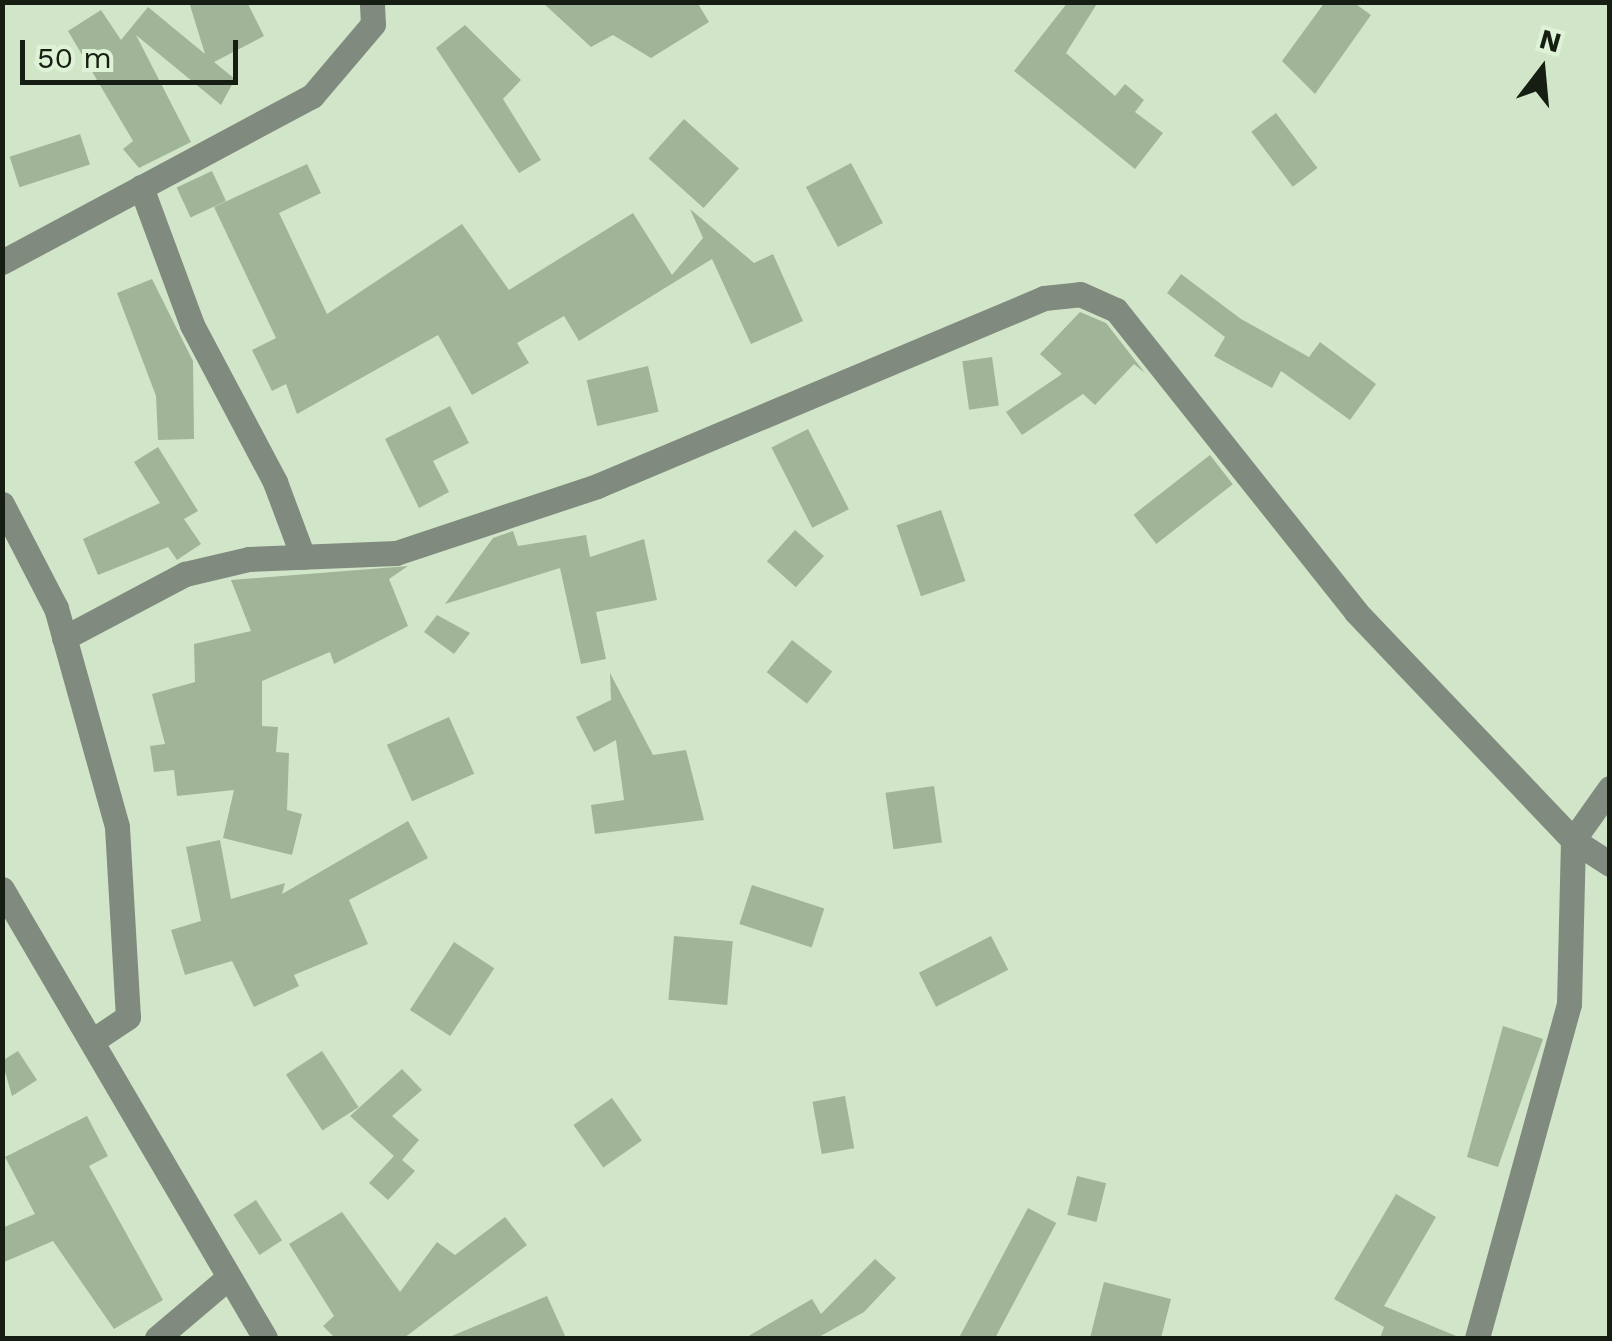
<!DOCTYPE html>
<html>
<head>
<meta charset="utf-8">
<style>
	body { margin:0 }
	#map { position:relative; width:1612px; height:1341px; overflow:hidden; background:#d1e6c8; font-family:"Work Sans",sans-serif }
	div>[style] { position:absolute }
	.building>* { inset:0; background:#a0b498; transform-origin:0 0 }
	.minor>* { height:25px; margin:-12.5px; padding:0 12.5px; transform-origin:12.5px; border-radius:12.5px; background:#818a7e }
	span { translate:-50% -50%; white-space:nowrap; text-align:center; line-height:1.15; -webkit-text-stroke:8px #def3d5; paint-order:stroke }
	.frame { position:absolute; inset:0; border:5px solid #161d13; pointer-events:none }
	.north { position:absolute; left:1492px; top:20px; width:100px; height:100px; -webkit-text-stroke:8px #def3d5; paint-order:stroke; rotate:16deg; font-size:28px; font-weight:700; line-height:40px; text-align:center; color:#161d13 }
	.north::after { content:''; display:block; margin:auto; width:35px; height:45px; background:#161d13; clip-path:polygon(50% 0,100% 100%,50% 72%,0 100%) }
	.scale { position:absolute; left:20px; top:40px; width:218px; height:45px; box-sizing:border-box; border:5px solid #161d13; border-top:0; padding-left:12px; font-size:30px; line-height:35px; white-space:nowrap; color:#161d13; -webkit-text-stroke:8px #def3d5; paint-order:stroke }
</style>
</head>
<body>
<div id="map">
	<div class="building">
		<div style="clip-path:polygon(189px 2px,247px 2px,264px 36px,214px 62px,235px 79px,221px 105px,136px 35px,191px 142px,139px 168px,123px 149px,133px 141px,68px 31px,101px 10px,121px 40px,148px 7px,205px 54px)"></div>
		<div style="clip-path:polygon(542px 2px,697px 2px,709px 22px,651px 58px,613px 35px,591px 47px)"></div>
		<div style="clip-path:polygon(1068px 2px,1098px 2px,1066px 53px,1115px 96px,1125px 84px,1144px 100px,1135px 112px,1163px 133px,1135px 169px,1014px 71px)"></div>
		<div style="clip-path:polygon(1325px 2px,1353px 2px,1371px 15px,1315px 94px,1282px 61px)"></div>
		<div style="clip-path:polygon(465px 25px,521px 80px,503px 99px,541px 160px,519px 173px,436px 48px)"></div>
		<div style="left:1276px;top:113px;width:69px;height:31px;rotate:53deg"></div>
		<div style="left:684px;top:119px;width:74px;height:53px;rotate:42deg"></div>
		<div style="left:80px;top:134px;width:32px;height:74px;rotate:72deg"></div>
		<div style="left:851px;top:163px;width:68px;height:51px;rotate:62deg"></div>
		<div style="clip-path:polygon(307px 164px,321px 193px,279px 213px,327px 314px,462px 224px,509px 290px,633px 213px,672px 275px,703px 238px,690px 209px,754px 263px,773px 254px,803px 321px,751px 344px,712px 259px,579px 341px,564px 316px,517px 343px,529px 363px,472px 395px,438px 335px,297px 414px,286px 384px,272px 391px,252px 350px,276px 338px,214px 207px)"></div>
		<div style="left:212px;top:171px;width:33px;height:39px;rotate:65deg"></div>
		<div style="clip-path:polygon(1181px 274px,1241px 319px,1309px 357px,1320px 342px,1376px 384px,1350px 420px,1281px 371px,1272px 388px,1214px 356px,1225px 337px,1167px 293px)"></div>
		<div style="clip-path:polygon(152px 279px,193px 361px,194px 439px,158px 440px,156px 396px,117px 293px)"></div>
		<div style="clip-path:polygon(1080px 312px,1106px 323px,1145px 373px,1134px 364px,1095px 405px,1083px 394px,1022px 435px,1006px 412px,1062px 374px,1040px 354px)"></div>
		<div style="left:992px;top:357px;width:49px;height:30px;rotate:82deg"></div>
		<div style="left:648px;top:366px;width:47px;height:63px;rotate:77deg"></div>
		<div style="clip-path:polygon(450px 406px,469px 443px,433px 461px,449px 492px,419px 508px,385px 439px)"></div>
		<div style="left:808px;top:429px;width:90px;height:41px;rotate:63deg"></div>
		<div style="clip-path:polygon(158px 447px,198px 511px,184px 519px,201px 544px,177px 560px,168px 547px,98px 575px,83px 539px,160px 503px,134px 462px)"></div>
		<div style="left:1210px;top:455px;width:37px;height:97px;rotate:52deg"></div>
		<div style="left:941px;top:510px;width:75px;height:47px;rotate:71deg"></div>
		<div style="left:795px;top:530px;width:39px;height:42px;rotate:42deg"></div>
		<div style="clip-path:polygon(513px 531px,518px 546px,586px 535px,590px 557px,644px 539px,657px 600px,596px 612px,606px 659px,581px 664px,560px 568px,445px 604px,493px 538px)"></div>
		<div style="clip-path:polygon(408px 566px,389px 579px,408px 626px,334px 664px,330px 652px,262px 681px,262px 726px,278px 727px,276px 752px,289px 753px,287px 810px,302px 814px,292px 855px,223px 838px,234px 790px,177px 796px,174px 770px,154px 772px,150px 746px,165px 744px,152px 694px,195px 682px,194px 644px,251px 631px,231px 580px)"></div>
		<div style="clip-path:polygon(437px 615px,470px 633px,454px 654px,424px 632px)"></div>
		<div style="left:792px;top:640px;width:51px;height:41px;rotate:38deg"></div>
		<div style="clip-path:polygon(610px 673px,653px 755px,686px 750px,704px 820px,595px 834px,591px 805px,624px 800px,616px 740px,594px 752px,576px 717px,611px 700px)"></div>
		<div style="left:449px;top:717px;width:62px;height:68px;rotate:66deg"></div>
		<div style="left:934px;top:786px;width:57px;height:49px;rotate:82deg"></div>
		<div style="clip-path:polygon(408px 821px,428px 858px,349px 900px,368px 944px,294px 975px,299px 986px,254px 1007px,232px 961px,185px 975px,171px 930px,201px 921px,186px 847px,220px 840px,231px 899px,285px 883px,282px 894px)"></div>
		<div style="left:752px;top:885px;width:76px;height:41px;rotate:18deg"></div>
		<div style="left:674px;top:936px;width:59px;height:64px;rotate:5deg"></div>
		<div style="left:991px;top:936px;width:38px;height:81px;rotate:63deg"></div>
		<div style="left:454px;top:942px;width:48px;height:81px;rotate:33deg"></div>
		<div style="clip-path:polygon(1503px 1026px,1543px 1039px,1498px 1167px,1467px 1157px)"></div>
		<div style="clip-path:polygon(18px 1051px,37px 1080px,12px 1096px,2px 1061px)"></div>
		<div style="left:322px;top:1051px;width:67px;height:43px;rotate:57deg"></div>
		<div style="clip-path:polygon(402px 1069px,422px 1090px,392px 1116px,419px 1140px,402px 1160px,415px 1171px,388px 1200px,369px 1183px,394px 1156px,350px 1116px)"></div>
		<div style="left:845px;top:1096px;width:53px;height:33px;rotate:80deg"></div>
		<div style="left:612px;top:1098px;width:52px;height:47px;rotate:55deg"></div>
		<div style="clip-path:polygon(87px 1116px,108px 1156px,89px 1166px,163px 1300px,114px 1329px,53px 1241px,2px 1263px,2px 1228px,35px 1214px,5px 1157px)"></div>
		<div style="left:1077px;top:1176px;width:30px;height:40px;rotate:14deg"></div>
		<div style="clip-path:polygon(1396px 1194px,1436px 1217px,1384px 1306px,1461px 1338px,1380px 1338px,1384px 1327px,1334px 1299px)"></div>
		<div style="left:256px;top:1200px;width:48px;height:27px;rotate:57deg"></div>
		<div style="left:1028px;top:1208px;width:32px;height:147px;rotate:28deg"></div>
		<div style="clip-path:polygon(342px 1212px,400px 1292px,437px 1242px,455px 1255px,505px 1217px,527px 1245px,404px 1338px,335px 1338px,323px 1326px,334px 1316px,289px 1244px)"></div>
		<div style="clip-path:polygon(875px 1259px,896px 1278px,864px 1312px,817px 1338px,745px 1338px,812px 1299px,821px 1314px)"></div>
		<div style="clip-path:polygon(1104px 1282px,1171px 1299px,1161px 1338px,1090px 1338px)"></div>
		<div style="clip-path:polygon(547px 1296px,566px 1338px,447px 1338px)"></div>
	</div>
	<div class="minor">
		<div style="left:141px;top:187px;width:147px;rotate:69.7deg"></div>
		<div style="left:192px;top:325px;width:178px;rotate:62.1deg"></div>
		<div style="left:275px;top:482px;width:80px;rotate:69.5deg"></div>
		<div style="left:2px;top:262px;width:352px;rotate:-28.2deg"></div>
		<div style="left:312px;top:96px;width:94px;rotate:-49.7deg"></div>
		<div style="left:373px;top:24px;width:22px;rotate:-93deg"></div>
		<div style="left:2px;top:504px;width:117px;rotate:62.6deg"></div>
		<div style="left:56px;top:608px;width:227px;rotate:74.4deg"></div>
		<div style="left:117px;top:827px;width:190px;rotate:86.7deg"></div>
		<div style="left:128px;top:1017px;width:43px;rotate:146.3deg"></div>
		<div style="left:64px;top:638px;width:137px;rotate:-27.9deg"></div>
		<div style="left:185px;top:574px;width:66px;rotate:-13.2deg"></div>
		<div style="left:249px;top:559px;width:147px;rotate:-2.3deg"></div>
		<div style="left:396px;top:553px;width:212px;rotate:-18.4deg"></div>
		<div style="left:597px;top:486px;width:485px;rotate:-22.8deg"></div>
		<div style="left:1044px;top:298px;width:36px;rotate:-6deg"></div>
		<div style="left:1080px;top:294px;width:39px;rotate:24deg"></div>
		<div style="left:1116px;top:310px;width:386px;rotate:51.5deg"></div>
		<div style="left:1356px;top:612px;width:315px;rotate:46.4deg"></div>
		<div style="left:1573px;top:840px;width:64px;rotate:-54.6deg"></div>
		<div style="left:2px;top:889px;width:520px;rotate:59.64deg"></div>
		<div style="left:157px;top:1338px;width:94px;rotate:-40.3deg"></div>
		<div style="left:1477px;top:1338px;width:346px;rotate:-74.6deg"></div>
		<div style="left:1569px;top:1004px;width:164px;rotate:-88.6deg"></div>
		<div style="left:1573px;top:840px;width:44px;rotate:33deg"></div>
	</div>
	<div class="frame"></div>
	<div class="north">N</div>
	<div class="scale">50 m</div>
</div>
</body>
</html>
